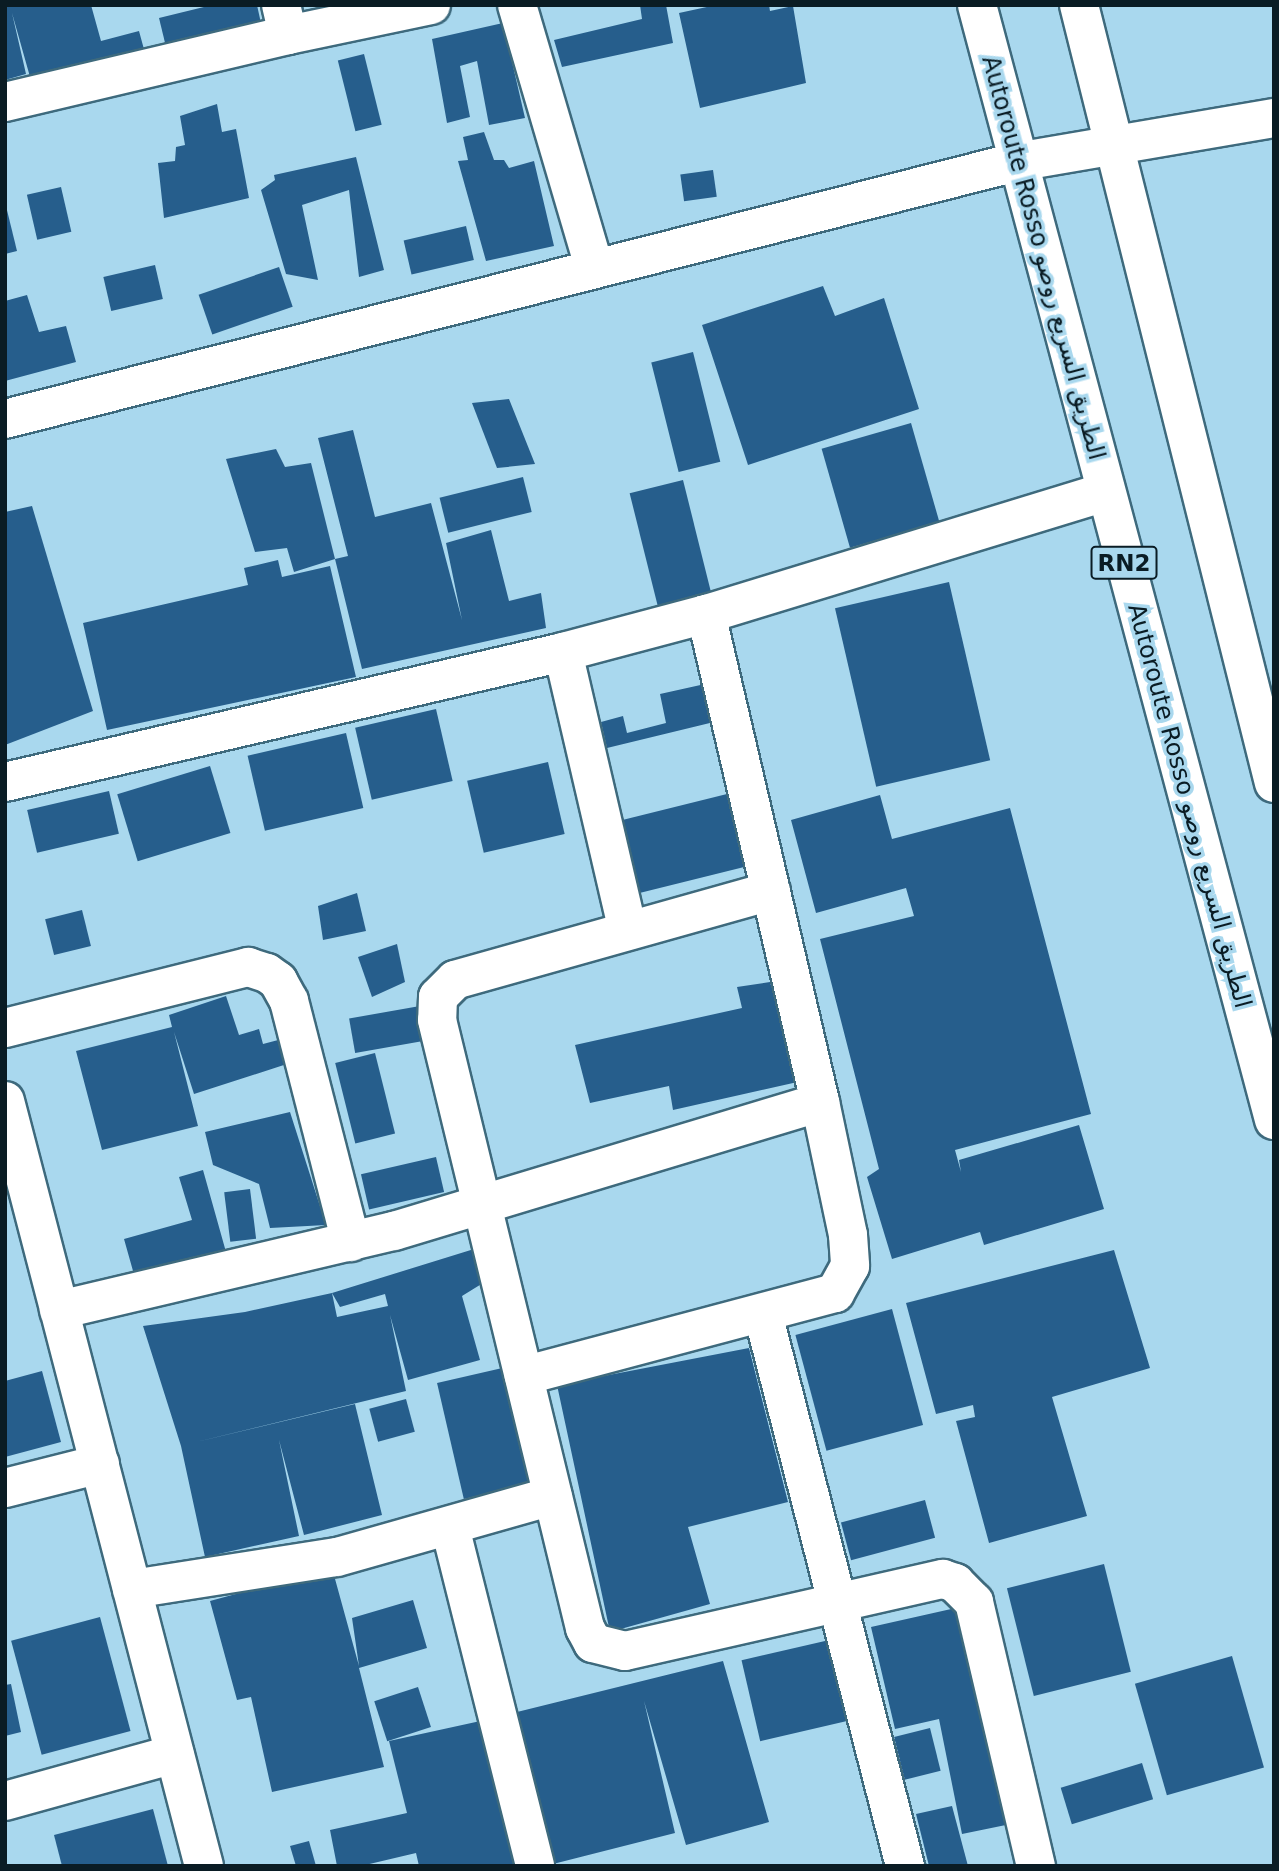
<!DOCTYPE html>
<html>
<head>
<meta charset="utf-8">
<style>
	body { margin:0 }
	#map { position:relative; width:1279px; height:1871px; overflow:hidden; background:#a9d8ee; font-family:"DejaVu Sans","Noto Naskh Arabic",sans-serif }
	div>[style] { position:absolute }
	.building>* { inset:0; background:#265e8c; transform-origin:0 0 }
	.roads { filter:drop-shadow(2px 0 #3e6a7d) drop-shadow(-2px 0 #3e6a7d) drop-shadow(0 2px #3e6a7d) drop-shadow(0 -2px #3e6a7d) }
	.minor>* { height:38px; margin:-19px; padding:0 19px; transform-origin:19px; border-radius:19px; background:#fff }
	.trunk>* { height:38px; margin:-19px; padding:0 19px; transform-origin:19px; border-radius:19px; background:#fff }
	span { translate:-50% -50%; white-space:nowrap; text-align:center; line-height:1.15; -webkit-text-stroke:7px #a9d8ee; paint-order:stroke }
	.shield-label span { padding:2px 5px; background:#a9d8ee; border:2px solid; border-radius:5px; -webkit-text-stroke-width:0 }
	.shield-label { font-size:23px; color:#0a1c24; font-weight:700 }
	.street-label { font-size:24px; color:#0a1c24 }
	.frame { position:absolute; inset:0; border:7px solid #0a1c24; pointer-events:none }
</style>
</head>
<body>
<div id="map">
	<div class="building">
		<div style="clip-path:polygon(5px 5px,91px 5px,101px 41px,139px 31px,145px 53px,32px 84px,12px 13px,26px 74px,5px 80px)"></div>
		<div style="clip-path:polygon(212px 5px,257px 5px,262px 28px,167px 51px,159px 18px)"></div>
		<div style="clip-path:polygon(640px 5px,666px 5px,673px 43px,562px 67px,554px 40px,642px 19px)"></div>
		<div style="clip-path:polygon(716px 5px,769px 5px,770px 11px,793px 6px,806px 83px,700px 108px,679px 13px)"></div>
		<div style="clip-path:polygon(503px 23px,525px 118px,489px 125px,477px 61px,460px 66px,470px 117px,447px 123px,432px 39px)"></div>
		<div style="left:364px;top:54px;width:73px;height:27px;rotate:76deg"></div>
		<div style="clip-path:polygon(217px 104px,222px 132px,236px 129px,249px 198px,164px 218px,158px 163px,175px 161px,176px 147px,185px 145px,180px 116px)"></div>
		<div style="clip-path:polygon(484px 132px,494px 160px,504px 160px,509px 168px,534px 161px,554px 246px,486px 261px,458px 161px,468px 160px,463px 137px)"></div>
		<div style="clip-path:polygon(356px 157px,384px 270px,359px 277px,349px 190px,302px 205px,318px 280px,286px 274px,261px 190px,275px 180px,274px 175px)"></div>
		<div style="left:713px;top:170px;width:27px;height:33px;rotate:82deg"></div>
		<div style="left:61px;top:187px;width:46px;height:35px;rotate:77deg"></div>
		<div style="clip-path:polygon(5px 202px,17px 251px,5px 254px)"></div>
		<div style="left:466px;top:226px;width:35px;height:64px;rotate:77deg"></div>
		<div style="left:155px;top:265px;width:35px;height:53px;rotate:77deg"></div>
		<div style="left:279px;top:267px;width:42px;height:85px;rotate:71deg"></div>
		<div style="clip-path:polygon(823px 286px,835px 316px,884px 298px,919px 409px,748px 465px,702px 325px)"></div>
		<div style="clip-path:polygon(27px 295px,39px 332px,66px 326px,76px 362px,5px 381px,5px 301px)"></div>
		<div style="left:693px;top:352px;width:113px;height:43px;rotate:76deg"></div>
		<div style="clip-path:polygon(509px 399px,535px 464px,497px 468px,472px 403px)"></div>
		<div style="left:911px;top:423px;width:103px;height:93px;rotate:74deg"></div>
		<div style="clip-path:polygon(353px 430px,375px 517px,431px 503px,462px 620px,446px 543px,491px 530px,509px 601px,541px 593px,546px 628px,362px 669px,335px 559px,348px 556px,318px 438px)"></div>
		<div style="clip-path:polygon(276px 449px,285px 467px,311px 463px,335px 559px,294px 572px,287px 548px,255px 552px,226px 459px)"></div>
		<div style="left:523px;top:477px;width:36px;height:86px;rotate:76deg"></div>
		<div style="left:683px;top:480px;width:118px;height:55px;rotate:76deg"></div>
		<div style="clip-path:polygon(32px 506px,93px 711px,5px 745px,5px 512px)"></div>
		<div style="clip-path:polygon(278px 560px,282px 577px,330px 566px,356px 677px,107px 730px,83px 623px,248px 585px,244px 568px)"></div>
		<div style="left:949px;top:582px;width:183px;height:117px;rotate:77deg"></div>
		<div style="clip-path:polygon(705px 684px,714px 722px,607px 748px,601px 722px,623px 716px,627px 733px,666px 723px,660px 694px)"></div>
		<div style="left:436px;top:709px;width:74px;height:83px;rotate:77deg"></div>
		<div style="left:346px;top:733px;width:77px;height:101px;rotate:77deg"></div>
		<div style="left:548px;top:762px;width:74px;height:83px;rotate:77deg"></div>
		<div style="left:210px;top:766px;width:70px;height:97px;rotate:73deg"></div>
		<div style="left:109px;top:791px;width:44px;height:84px;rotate:77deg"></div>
		<div style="left:731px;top:793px;width:75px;height:114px;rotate:76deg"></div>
		<div style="clip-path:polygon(880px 795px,892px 839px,1010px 808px,1091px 1114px,955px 1150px,961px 1172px,959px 1160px,1079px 1125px,1104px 1209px,984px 1245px,980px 1232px,892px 1259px,867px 1177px,879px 1169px,820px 939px,914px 916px,906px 888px,816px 913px,791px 820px)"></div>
		<div style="clip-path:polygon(357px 893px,366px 931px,323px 940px,318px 906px)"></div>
		<div style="left:82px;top:910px;width:37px;height:38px;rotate:76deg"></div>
		<div style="clip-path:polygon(397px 944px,405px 982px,372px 997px,358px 957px)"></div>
		<div style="clip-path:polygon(770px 982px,802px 1081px,673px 1110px,669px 1086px,590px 1103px,575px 1045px,742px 1008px,737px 987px)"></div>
		<div style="clip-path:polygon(226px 996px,239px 1035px,259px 1029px,263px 1044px,282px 1039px,290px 1063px,194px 1094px,174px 1032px,198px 1126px,102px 1150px,76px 1051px,172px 1027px,169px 1015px)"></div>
		<div style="left:420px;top:1006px;width:35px;height:72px;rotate:80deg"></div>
		<div style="left:375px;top:1053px;width:83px;height:41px;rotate:76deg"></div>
		<div style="clip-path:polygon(290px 1112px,326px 1225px,270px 1228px,259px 1184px,213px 1165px,205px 1132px)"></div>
		<div style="left:436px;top:1157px;width:36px;height:77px;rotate:77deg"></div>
		<div style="clip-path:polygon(203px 1170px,226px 1252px,135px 1278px,124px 1239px,192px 1220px,179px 1177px)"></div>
		<div style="left:250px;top:1189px;width:50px;height:26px;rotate:83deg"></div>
		<div style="clip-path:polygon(487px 1245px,496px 1275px,462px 1296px,480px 1360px,408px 1380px,390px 1315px,406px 1391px,192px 1443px,355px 1404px,382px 1515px,304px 1535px,279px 1440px,299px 1536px,205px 1557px,181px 1446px,143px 1326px,245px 1312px,332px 1293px,337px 1317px,388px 1306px,385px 1294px,340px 1307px,332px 1293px)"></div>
		<div style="clip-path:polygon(1114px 1250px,1150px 1368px,1052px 1397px,1087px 1516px,989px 1543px,956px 1421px,975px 1417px,973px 1405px,936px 1414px,906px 1303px)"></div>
		<div style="left:892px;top:1309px;width:120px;height:100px;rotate:75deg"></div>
		<div style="clip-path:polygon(749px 1348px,788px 1502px,688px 1527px,710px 1604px,610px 1632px,557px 1385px)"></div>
		<div style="left:515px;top:1365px;width:119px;height:80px;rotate:77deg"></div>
		<div style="clip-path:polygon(42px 1371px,61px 1442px,5px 1457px,5px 1381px)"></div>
		<div style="left:406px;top:1399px;width:34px;height:38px;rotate:75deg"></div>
		<div style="left:925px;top:1500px;width:39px;height:87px;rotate:75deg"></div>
		<div style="left:1104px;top:1564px;width:111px;height:100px;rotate:76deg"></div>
		<div style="clip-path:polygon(332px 1568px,359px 1666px,352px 1618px,413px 1600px,427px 1648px,359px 1668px,384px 1767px,272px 1792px,251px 1697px,237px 1700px,210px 1601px)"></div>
		<div style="clip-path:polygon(969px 1605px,1021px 1822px,962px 1834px,939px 1719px,895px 1729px,871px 1627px)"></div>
		<div style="left:100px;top:1617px;width:118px;height:92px;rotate:75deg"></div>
		<div style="left:838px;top:1638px;width:83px;height:99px;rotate:77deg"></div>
		<div style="left:1232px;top:1656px;width:116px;height:101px;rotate:74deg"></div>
		<div style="clip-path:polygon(723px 1661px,769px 1822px,686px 1845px,644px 1701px,675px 1833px,553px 1864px,513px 1713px)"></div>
		<div style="clip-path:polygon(11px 1684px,21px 1732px,5px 1736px,5px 1685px)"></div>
		<div style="left:418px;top:1687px;width:42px;height:46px;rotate:72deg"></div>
		<div style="clip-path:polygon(485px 1720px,524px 1866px,419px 1866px,416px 1853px,361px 1866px,337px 1866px,330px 1830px,407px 1813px,389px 1741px)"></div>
		<div style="left:930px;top:1728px;width:44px;height:37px;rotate:76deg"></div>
		<div style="left:1142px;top:1763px;width:38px;height:85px;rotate:73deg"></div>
		<div style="clip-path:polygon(952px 1806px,968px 1866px,929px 1866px,916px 1814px)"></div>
		<div style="clip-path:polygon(153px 1809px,168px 1866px,62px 1866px,54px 1835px)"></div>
		<div style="clip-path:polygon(309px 1841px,316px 1866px,296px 1866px,290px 1846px)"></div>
	</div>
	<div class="roads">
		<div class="minor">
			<div style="left:517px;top:5px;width:272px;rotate:73.6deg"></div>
			<div style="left:288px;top:35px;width:146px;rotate:-11.8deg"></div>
			<div style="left:5px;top:102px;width:291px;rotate:-13.3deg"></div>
			<div style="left:288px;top:35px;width:31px;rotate:-103deg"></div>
			<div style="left:5px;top:419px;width:1043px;rotate:-14.26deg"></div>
			<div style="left:1016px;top:162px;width:262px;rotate:-9.7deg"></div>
			<div style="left:706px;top:614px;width:417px;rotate:-17deg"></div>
			<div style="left:563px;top:652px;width:286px;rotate:76.9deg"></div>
			<div style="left:5px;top:782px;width:573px;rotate:-13.11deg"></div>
			<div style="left:563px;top:652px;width:148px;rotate:-14.9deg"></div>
			<div style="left:706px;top:614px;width:501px;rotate:76.85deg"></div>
			<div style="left:820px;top:1102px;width:136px;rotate:78.1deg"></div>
			<div style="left:848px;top:1235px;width:31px;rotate:86deg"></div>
			<div style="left:850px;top:1266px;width:31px;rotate:119deg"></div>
			<div style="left:835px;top:1293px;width:322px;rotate:165.1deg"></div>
			<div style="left:771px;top:891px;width:328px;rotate:164.3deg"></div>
			<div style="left:455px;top:980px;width:24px;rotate:135deg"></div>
			<div style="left:438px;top:997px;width:23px;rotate:92deg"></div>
			<div style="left:437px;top:1020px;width:626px;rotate:76.32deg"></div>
			<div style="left:585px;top:1628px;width:17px;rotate:62deg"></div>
			<div style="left:593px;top:1643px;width:33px;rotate:14deg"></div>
			<div style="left:625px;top:1651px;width:326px;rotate:-12.8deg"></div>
			<div style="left:943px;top:1579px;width:13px;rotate:18deg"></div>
			<div style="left:955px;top:1583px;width:27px;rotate:45deg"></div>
			<div style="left:974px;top:1602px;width:271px;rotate:76.8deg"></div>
			<div style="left:5px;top:1028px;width:251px;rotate:-14.1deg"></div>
			<div style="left:248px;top:967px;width:20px;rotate:18deg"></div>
			<div style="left:267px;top:973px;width:14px;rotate:36deg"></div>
			<div style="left:278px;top:981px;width:23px;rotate:61deg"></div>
			<div style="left:289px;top:1001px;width:249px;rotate:75.6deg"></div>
			<div style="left:5px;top:1101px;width:790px;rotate:75.42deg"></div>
			<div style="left:59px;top:1310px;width:344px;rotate:-13.3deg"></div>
			<div style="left:394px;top:1231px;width:445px;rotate:-16.8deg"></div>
			<div style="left:763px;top:1314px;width:570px;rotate:75.57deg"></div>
			<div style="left:5px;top:1488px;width:98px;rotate:-14.2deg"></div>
			<div style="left:450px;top:1527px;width:349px;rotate:75.9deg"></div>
			<div style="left:132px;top:1589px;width:207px;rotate:-8.9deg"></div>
			<div style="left:337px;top:1557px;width:224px;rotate:-15.8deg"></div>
			<div style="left:5px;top:1801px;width:176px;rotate:-15.5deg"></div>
		</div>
		<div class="trunk">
			<div style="left:977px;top:5px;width:1154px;rotate:75.08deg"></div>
			<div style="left:1079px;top:5px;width:802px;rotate:75.93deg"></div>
		</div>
	</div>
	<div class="shield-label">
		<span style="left:1124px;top:563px">RN2</span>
	</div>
	<div class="street-label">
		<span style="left:1043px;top:258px;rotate:75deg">Autoroute Rosso الطريق السريع روصو</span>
		<span style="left:1189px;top:806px;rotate:75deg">Autoroute Rosso الطريق السريع روصو</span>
	</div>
	<div class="frame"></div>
</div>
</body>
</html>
